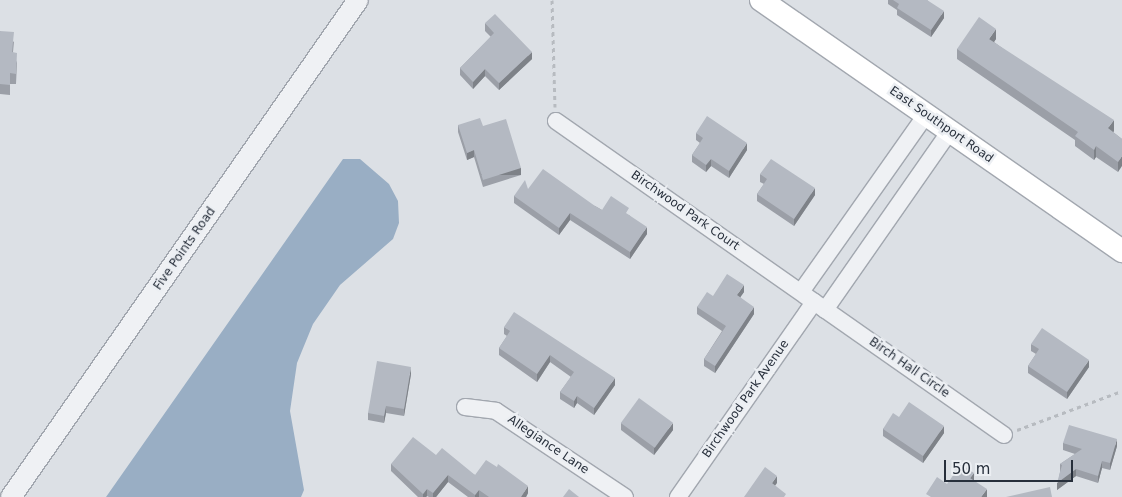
<!DOCTYPE html>
<html>
<head>
<meta charset="utf-8">
<style>
	body { margin:0 }
	#map { position:relative; width:1122px; height:497px; overflow:hidden; background:#dce0e5; font-family:"DejaVu Sans",sans-serif }
	div>[style] { position:absolute }
	.water>* { inset:0; background:#99aec4 }
	.path>* { height:3px; margin-top:-1.5px; transform-origin:0; background:repeating-linear-gradient(90deg,#b7bbc0 0 4px,transparent 0 8px) }
	.roads { filter:drop-shadow(1px 0 #a2a7af) drop-shadow(-1px 0 #a2a7af) drop-shadow(0 1px #a2a7af) drop-shadow(0 -1px #a2a7af) }
	.minor>* { height:16px; margin:-8px; padding:0 8px; transform-origin:8px; border-radius:8px; background:#eff1f4 }
	.tertiary>* { height:20px; margin:-10px; padding:0 10px; transform-origin:10px; border-radius:10px; background:#eff1f4 }
	.secondary>* { height:22px; margin:-11px; padding:0 11px; transform-origin:11px; border-radius:11px; background:#fff }
	.wall>* { inset:0; background:#9b9fa7 }
	.shaded-wall>* { inset:0; background:#7e8288; transform-origin:0 0 }
	.building>* { inset:0; background:#b4b9c2; transform-origin:0 0 }
	span { translate:-50% -50%; white-space:nowrap; text-align:center; line-height:1.15; -webkit-text-stroke:5px #eceff3; paint-order:stroke }
	.street-label { font-size:12px; color:#272f3b }
	.scale { position:absolute; left:944px; top:460px; width:129px; height:22px; box-sizing:border-box; border:2px solid #272f3b; border-top:0; padding-left:6px; font-size:15px; line-height:18px; white-space:nowrap; color:#272f3b; -webkit-text-stroke:4px #eceff3; paint-order:stroke }
</style>
</head>
<body>
<div id="map">
	<div class="water">
		<div style="clip-path:polygon(343px 159px,360px 159px,389px 184px,398px 201px,399px 223px,393px 239px,340px 285px,313px 324px,297px 363px,290px 411px,304px 490px,301px 497px,106px 497px)"></div>
	</div>
	<div class="path">
		<div style="left:552px;top:0;width:107px;rotate:88.4deg"></div>
		<div style="left:1017px;top:430px;width:112px;rotate:-20.4deg"></div>
	</div>
	<div class="roads">
		<div class="minor">
			<div style="left:556px;top:121px;width:547px;rotate:35.03deg"></div>
			<div style="left:801px;top:292px;width:217px;rotate:-54.8deg"></div>
			<div style="left:825px;top:310px;width:218px;rotate:-55.1deg"></div>
			<div style="left:465px;top:407px;width:31px;rotate:7deg"></div>
			<div style="left:496px;top:411px;width:155px;rotate:33.7deg"></div>
			<div style="left:678px;top:497px;width:238px;rotate:-55.1deg"></div>
		</div>
		<div class="tertiary">
			<div style="left:11px;top:497px;width:606px;rotate:-55.08deg"></div>
		</div>
		<div class="secondary">
			<div style="left:761px;top:0;width:440px;rotate:34.8deg"></div>
		</div>
	</div>
	<div class="wall">
		<div style="clip-path:polygon(888px 0,927px 0,944px 18px,931px 37px,897px 15px,897px 10px,888px 4px)"></div>
		<div style="clip-path:polygon(485px 23px,532px 59px,499px 90px,485px 76px,473px 89px,460px 75px,460px 68px,491px 37px,485px 31px)"></div>
		<div style="clip-path:polygon(0 31px,14px 42px,13px 52px,17px 63px,16px 84px,10px 84px,10px 95px,0 94px)"></div>
		<div style="clip-path:polygon(996px 39px,994px 42px,1114px 131px,1113px 132px,1122px 139px,1118px 172px,1096px 157px,1094px 160px,1075px 146px,1075px 140px,957px 59px,957px 49px)"></div>
		<div style="clip-path:polygon(458px 125px,483px 126px,521px 175px,483px 187px,474px 157px,467px 160px,458px 132px)"></div>
		<div style="clip-path:polygon(696px 133px,747px 150px,729px 178px,711px 166px,706px 172px,692px 162px,692px 155px,700px 143px,696px 140px)"></div>
		<div style="clip-path:polygon(760px 174px,815px 195px,794px 226px,757px 201px,757px 194px,764px 184px,760px 182px)"></div>
		<div style="clip-path:polygon(528px 189px,595px 206px,602px 210px,629px 215px,647px 234px,630px 259px,570px 220px,559px 235px,514px 203px,514px 196px)"></div>
		<div style="clip-path:polygon(744px 292px,740px 297px,754px 314px,715px 373px,704px 366px,704px 359px,722px 331px,697px 314px,697px 307px,713px 296px)"></div>
		<div style="clip-path:polygon(504px 327px,615px 385px,594px 415px,577px 403px,574px 408px,560px 399px,560px 392px,571px 377px,550px 362px,537px 382px,499px 355px,499px 348px,507px 336px,504px 334px)"></div>
		<div style="clip-path:polygon(1031px 344px,1089px 367px,1067px 399px,1028px 373px,1028px 366px,1036px 354px,1031px 351px)"></div>
		<div style="clip-path:polygon(411px 374px,404px 416px,386px 413px,384px 423px,368px 420px,368px 413px)"></div>
		<div style="clip-path:polygon(899px 417px,944px 433px,923px 463px,883px 436px,883px 429px)"></div>
		<div style="clip-path:polygon(621px 423px,673px 430px,654px 455px,621px 430px)"></div>
		<div style="clip-path:polygon(1063px 443px,1117px 446px,1110px 470px,1102px 468px,1098px 483px,1076px 476px,1057px 490px,1060px 472px,1060px 464px,1075px 454px,1063px 450px)"></div>
		<div style="clip-path:polygon(436px 455px,475px 475px,528px 493px,526px 497px,468px 497px,448px 482px,436px 497px,429px 497px,427px 496px,426px 497px,418px 497px,391px 471px,391px 464px)"></div>
	</div>
	<div class="shaded-wall">
		<div style="clip-path:polygon(944px 11px,944px 18px,931px 37px,931px 30px)"></div>
		<div style="clip-path:polygon(996px 29px,996px 39px,989px 49px,989px 39px)"></div>
		<div style="clip-path:polygon(532px 52px,532px 59px,499px 90px,499px 83px)"></div>
		<div style="clip-path:polygon(485px 69px,485px 76px,473px 89px,473px 82px)"></div>
		<div style="clip-path:polygon(1114px 120px,1114px 131px,1108px 139px,1108px 128px)"></div>
		<div style="clip-path:polygon(747px 143px,747px 150px,729px 178px,729px 171px)"></div>
		<div style="clip-path:polygon(1096px 146px,1096px 157px,1094px 160px,1094px 150px)"></div>
		<div style="clip-path:polygon(474px 150px,474px 157px,467px 160px,467px 153px)"></div>
		<div style="clip-path:polygon(1122px 156px,1122px 166px,1118px 172px,1118px 162px)"></div>
		<div style="clip-path:polygon(711px 159px,711px 166px,706px 172px,706px 165px)"></div>
		<div style="left:521px;top:168px;width:7px;height:40px;rotate:90deg"></div>
		<div style="clip-path:polygon(815px 188px,815px 195px,794px 226px,794px 219px)"></div>
		<div style="clip-path:polygon(570px 213px,570px 220px,559px 235px,559px 228px)"></div>
		<div style="clip-path:polygon(647px 227px,647px 234px,630px 259px,630px 252px)"></div>
		<div style="clip-path:polygon(744px 285px,744px 292px,737px 302px,737px 295px)"></div>
		<div style="clip-path:polygon(754px 307px,754px 314px,715px 373px,715px 366px)"></div>
		<div style="clip-path:polygon(550px 355px,550px 362px,537px 382px,537px 374px)"></div>
		<div style="clip-path:polygon(1089px 360px,1089px 367px,1067px 399px,1067px 392px)"></div>
		<div style="clip-path:polygon(411px 367px,411px 374px,404px 416px,404px 409px)"></div>
		<div style="clip-path:polygon(615px 378px,615px 385px,594px 415px,594px 408px)"></div>
		<div style="clip-path:polygon(577px 396px,577px 403px,574px 408px,574px 401px)"></div>
		<div style="clip-path:polygon(386px 406px,386px 413px,384px 423px,384px 416px)"></div>
		<div style="clip-path:polygon(673px 423px,673px 430px,654px 455px,654px 448px)"></div>
		<div style="clip-path:polygon(944px 426px,944px 433px,923px 463px,923px 456px)"></div>
		<div style="clip-path:polygon(1117px 439px,1117px 446px,1110px 470px,1110px 463px)"></div>
		<div style="clip-path:polygon(1102px 461px,1102px 468px,1098px 483px,1098px 476px)"></div>
		<div style="clip-path:polygon(1076px 469px,1076px 476px,1057px 490px,1057px 483px)"></div>
		<div style="clip-path:polygon(974px 473px,974px 480px,970px 485px,970px 478px)"></div>
		<div style="clip-path:polygon(448px 475px,448px 482px,436px 497px,433px 497px,433px 493px)"></div>
		<div style="clip-path:polygon(777px 476px,777px 483px,772px 490px,772px 483px)"></div>
		<div style="clip-path:polygon(528px 486px,528px 493px,526px 497px,521px 497px)"></div>
		<div style="clip-path:polygon(427px 489px,427px 496px,426px 497px,423px 497px,423px 494px)"></div>
		<div style="clip-path:polygon(987px 489px,987px 497px,981px 497px)"></div>
		<div style="clip-path:polygon(479px 490px,479px 497px,475px 497px,475px 495px)"></div>
	</div>
	<div class="building">
		<div style="clip-path:polygon(893px 0,927px 0,944px 11px,931px 30px,897px 8px,899px 4px)"></div>
		<div style="clip-path:polygon(495px 14px,532px 52px,499px 83px,485px 69px,473px 82px,460px 68px,494px 33px,485px 23px)"></div>
		<div style="clip-path:polygon(979px 17px,996px 29px,989px 39px,1114px 120px,1108px 128px,1122px 139px,1122px 156px,1118px 162px,1096px 146px,1094px 150px,1075px 136px,1078px 132px,957px 49px)"></div>
		<div style="clip-path:polygon(0 31px,14px 32px,12px 52px,17px 53px,16px 74px,10px 73px,10px 85px,0 84px)"></div>
		<div style="clip-path:polygon(707px 116px,747px 143px,729px 171px,711px 159px,706px 165px,692px 155px,703px 138px,696px 133px)"></div>
		<div style="clip-path:polygon(480px 118px,483px 126px,506px 119px,521px 168px,483px 180px,474px 150px,467px 153px,458px 125px)"></div>
		<div style="clip-path:polygon(771px 159px,815px 188px,794px 219px,757px 194px,767px 179px,760px 174px)"></div>
		<div style="clip-path:polygon(543px 169px,595px 206px,602px 210px,611px 196px,629px 208px,626px 213px,647px 227px,630px 252px,570px 213px,559px 228px,514px 196px,525px 180px,528px 189px)"></div>
		<div style="clip-path:polygon(727px 274px,744px 285px,737px 295px,754px 307px,715px 366px,704px 359px,726px 326px,697px 307px,707px 292px,713px 296px)"></div>
		<div style="clip-path:polygon(514px 312px,615px 378px,594px 408px,577px 396px,574px 401px,560px 392px,574px 372px,550px 355px,537px 374px,499px 348px,510px 331px,504px 327px)"></div>
		<div style="clip-path:polygon(1042px 328px,1089px 360px,1067px 392px,1028px 366px,1039px 349px,1031px 344px)"></div>
		<div style="clip-path:polygon(377px 361px,411px 367px,404px 409px,386px 406px,384px 416px,368px 413px)"></div>
		<div style="left:639px;top:398px;width:42px;height:31px;rotate:36deg"></div>
		<div style="clip-path:polygon(909px 402px,944px 426px,923px 456px,883px 429px,893px 413px,899px 417px)"></div>
		<div style="clip-path:polygon(1069px 425px,1117px 439px,1110px 463px,1102px 461px,1098px 476px,1076px 469px,1057px 483px,1062px 465px,1060px 464px,1082px 449px,1063px 443px)"></div>
		<div style="clip-path:polygon(413px 437px,436px 455px,442px 448px,475px 475px,486px 460px,497px 467px,498px 464px,528px 486px,521px 497px,489px 497px,479px 490px,475px 495px,448px 475px,433px 493px,427px 489px,423px 494px,391px 464px)"></div>
		<div style="clip-path:polygon(961px 464px,974px 473px,970px 478px,987px 489px,981px 497px,931px 497px,926px 494px,937px 477px,947px 484px)"></div>
		<div style="clip-path:polygon(765px 467px,777px 476px,772px 483px,786px 494px,784px 497px,744px 497px)"></div>
		<div style="clip-path:polygon(1050px 487px,1052px 497px,1006px 497px)"></div>
		<div style="clip-path:polygon(569px 489px,579px 497px,563px 497px)"></div>
	</div>
	<div class="street-label">
		<span style="left:941px;top:125px;rotate:35deg">East Southport Road</span>
		<span style="left:685px;top:211px;rotate:35deg">Birchwood Park Court</span>
		<span style="left:185px;top:249px;rotate:-55deg">Five Points Road</span>
		<span style="left:909px;top:368px;rotate:35deg">Birch Hall Circle</span>
		<span style="left:746px;top:399px;rotate:-55deg">Birchwood Park Avenue</span>
		<span style="left:548px;top:445px;rotate:34deg">Allegiance Lane</span>
	</div>
	<div class="scale">50 m</div>
</div>
</body>
</html>
